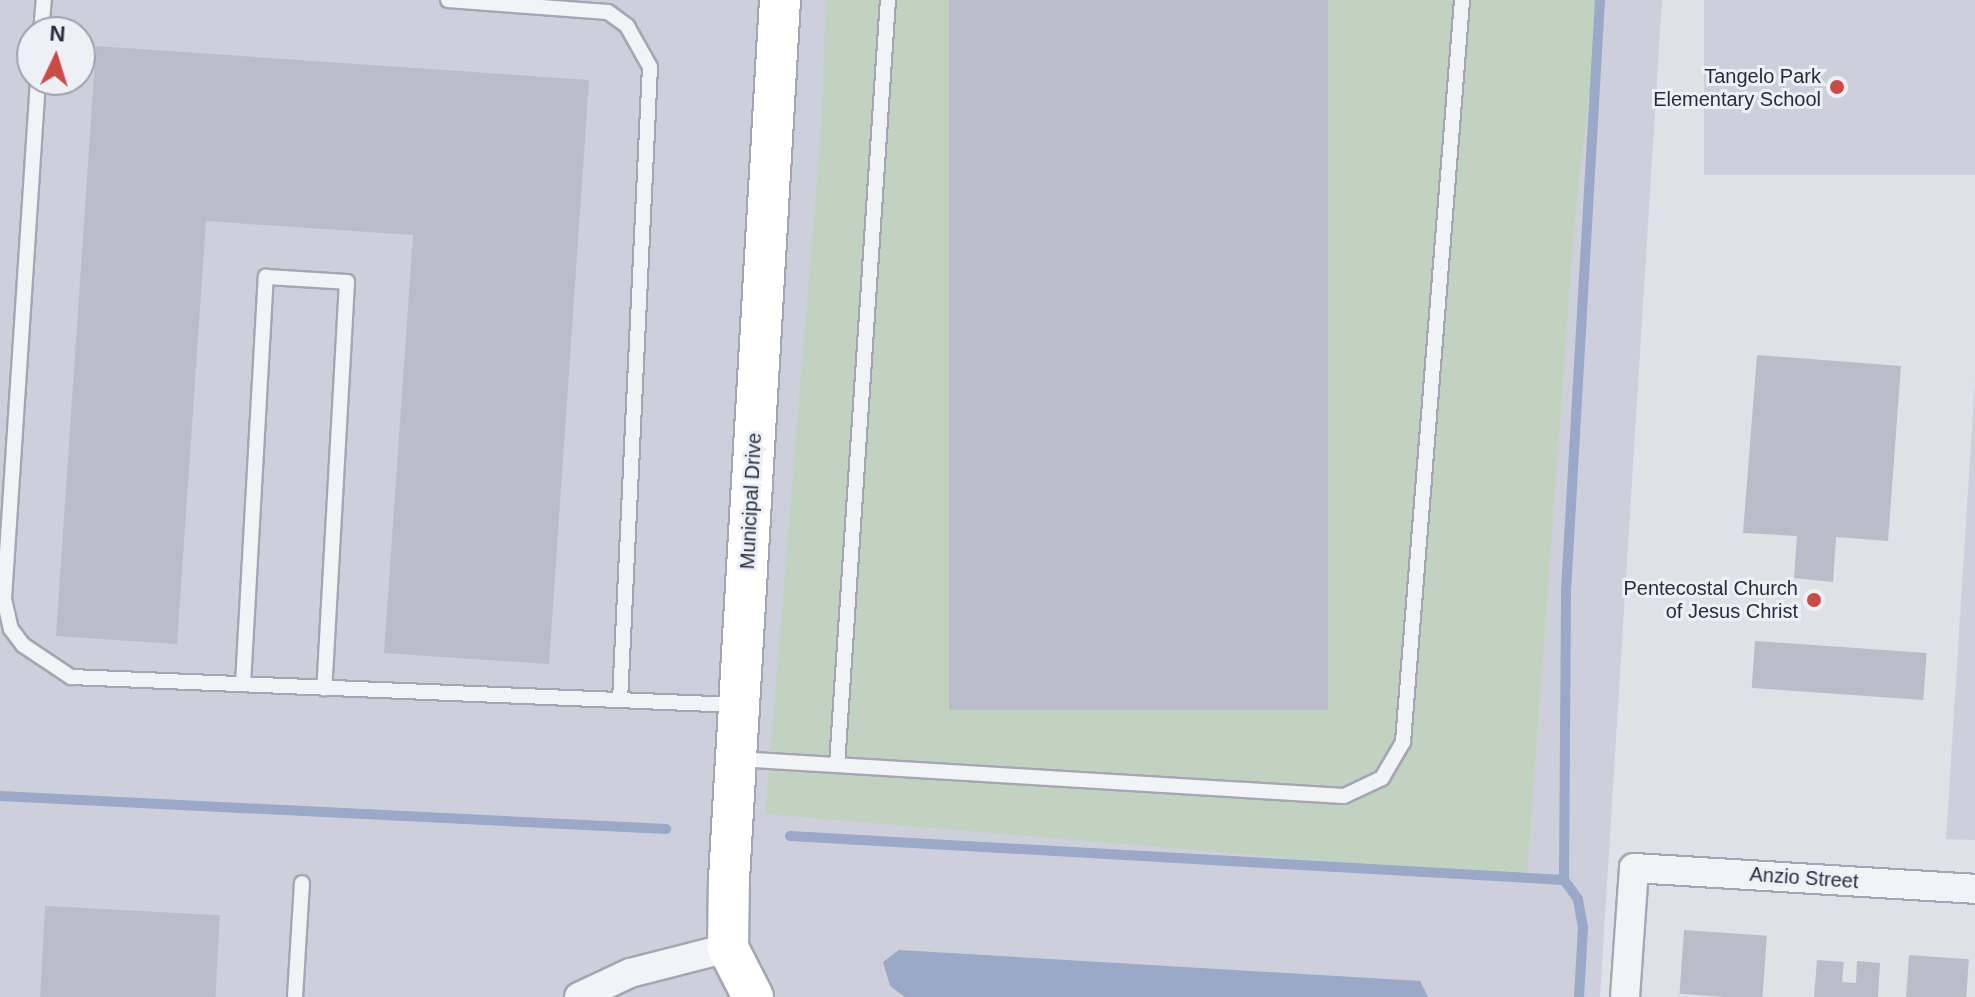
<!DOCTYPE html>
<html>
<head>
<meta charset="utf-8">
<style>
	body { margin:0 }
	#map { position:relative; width:1975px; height:997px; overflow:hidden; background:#dfe1e8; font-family:Arial,sans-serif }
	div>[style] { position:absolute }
	.built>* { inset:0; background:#cdd0da; transform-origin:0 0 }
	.green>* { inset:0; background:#c2d2c1 }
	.water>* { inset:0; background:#9ba8c8 }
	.stream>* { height:10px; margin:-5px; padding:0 5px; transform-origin:5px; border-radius:5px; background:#9ba8c8 }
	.building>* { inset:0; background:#babcc8; transform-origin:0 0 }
	.roads { filter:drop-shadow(2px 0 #a4a7b2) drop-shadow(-2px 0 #a4a7b2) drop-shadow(0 2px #a4a7b2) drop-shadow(0 -2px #a4a7b2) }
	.lane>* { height:14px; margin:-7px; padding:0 7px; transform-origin:7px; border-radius:7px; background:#f2f3f7 }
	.street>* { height:28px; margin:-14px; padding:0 14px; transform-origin:14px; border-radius:14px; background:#f2f3f7 }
	.secondary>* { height:40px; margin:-20px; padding:0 20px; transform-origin:20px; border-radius:20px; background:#fff }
	.dots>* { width:22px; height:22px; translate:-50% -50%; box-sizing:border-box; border:4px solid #eff0f6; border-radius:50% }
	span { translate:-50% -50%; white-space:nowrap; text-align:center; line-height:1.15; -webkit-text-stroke:6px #eff0f6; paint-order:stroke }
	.poi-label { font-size:20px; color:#282c3f }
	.right { translate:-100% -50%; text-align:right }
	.street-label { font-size:20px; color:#282c3f }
	.north { position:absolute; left:16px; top:16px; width:80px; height:80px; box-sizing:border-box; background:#eff0f6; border:2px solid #9fa2ad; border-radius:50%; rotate:4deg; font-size:22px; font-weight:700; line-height:32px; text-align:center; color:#282c3f }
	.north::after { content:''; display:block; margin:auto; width:28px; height:36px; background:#cb4b46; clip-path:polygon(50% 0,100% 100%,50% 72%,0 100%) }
</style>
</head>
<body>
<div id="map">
	<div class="built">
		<div style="clip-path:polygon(evenodd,0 0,1662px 0,1600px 997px,0 997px,0 0,32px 32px,80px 32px,80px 80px,32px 80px,32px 32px)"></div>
		<div style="left:1704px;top:0;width:271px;height:175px"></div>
		<div style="clip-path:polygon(1975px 380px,1975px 840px,1946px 839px)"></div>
	</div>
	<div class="green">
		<div style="clip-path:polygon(826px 0,1600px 0,1575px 218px,1527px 878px,765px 814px,820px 141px)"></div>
	</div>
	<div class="water">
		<div style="clip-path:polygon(899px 950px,1420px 981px,1428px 997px,905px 997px,890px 986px,883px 962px)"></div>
	</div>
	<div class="stream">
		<div style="left:0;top:796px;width:667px;rotate:2.84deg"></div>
		<div style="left:790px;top:836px;width:775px;rotate:3.25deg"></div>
		<div style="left:1579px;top:997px;width:69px;rotate:-86.7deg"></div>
		<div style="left:1583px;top:928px;width:29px;rotate:-100deg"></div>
		<div style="left:1578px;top:899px;width:24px;rotate:-126deg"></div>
		<div style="left:1564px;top:880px;width:289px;rotate:-89.6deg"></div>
		<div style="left:1566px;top:591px;width:592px;rotate:-86.71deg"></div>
	</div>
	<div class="building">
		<div style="left:949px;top:0;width:379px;height:710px"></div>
		<div style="clip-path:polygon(96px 46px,589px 80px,549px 664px,384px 653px,413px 235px,206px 221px,177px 644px,56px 636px)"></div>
		<div style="clip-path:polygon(1757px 355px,1901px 366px,1888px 541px,1836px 537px,1833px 582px,1794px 578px,1797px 536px,1743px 533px)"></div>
		<div style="left:1755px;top:641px;width:172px;height:47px;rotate:4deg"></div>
		<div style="left:45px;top:906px;width:175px;height:91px;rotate:3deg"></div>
		<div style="left:1684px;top:930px;width:83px;height:64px;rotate:4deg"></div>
		<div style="left:1909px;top:955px;width:60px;height:42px;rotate:4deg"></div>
		<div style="clip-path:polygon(1817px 960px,1844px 962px,1842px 982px,1856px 983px,1857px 961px,1880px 963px,1878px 997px,1814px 997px)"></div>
	</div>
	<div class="roads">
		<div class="lane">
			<div style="left:448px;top:0;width:160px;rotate:4.3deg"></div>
			<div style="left:608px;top:12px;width:24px;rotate:36deg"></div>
			<div style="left:627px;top:26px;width:47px;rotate:60.7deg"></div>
			<div style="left:650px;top:67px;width:634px;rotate:92.71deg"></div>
			<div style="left:41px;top:32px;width:32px;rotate:-85deg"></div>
			<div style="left:38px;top:80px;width:520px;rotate:93.75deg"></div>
			<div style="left:4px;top:599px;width:31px;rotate:77deg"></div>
			<div style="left:11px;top:629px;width:20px;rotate:53deg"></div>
			<div style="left:23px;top:645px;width:58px;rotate:33.7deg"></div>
			<div style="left:71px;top:677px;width:667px;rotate:2.41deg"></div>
			<div style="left:243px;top:684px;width:408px;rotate:-86.8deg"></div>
			<div style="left:266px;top:277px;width:81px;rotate:3.5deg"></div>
			<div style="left:347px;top:282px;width:407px;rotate:93.2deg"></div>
			<div style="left:737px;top:759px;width:608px;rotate:3.49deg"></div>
			<div style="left:1344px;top:796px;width:42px;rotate:-25.3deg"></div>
			<div style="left:1382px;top:778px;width:42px;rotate:-59.7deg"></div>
			<div style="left:1403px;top:742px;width:744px;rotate:-85.45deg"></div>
			<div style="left:837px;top:765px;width:767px;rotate:-86.19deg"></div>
			<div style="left:295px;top:997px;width:114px;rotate:-86.5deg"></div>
		</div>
		<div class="street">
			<div style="left:579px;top:997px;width:56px;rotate:-25.2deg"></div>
			<div style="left:630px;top:973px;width:101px;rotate:-14.3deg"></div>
			<div style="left:1625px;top:997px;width:129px;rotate:-86deg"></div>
			<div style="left:1634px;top:868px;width:342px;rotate:3.5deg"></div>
		</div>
		<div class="secondary">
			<div style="left:753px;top:997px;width:55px;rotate:-117deg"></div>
			<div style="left:728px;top:948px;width:69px;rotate:-89.2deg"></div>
			<div style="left:729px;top:879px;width:880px;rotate:-86.68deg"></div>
		</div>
	</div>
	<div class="dots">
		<div style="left:1837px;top:87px;background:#cb4b46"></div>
		<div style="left:1814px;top:600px;background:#cb4b46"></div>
	</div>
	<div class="poi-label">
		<span class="right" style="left:1821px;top:88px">Tangelo Park<br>Elementary School</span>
		<span class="right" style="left:1798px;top:600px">Pentecostal Church<br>of Jesus Christ</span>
	</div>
	<div class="street-label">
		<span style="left:751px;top:501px;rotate:-87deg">Municipal Drive</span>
		<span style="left:1804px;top:878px;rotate:4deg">Anzio Street</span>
	</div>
	<div class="north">N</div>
</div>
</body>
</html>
